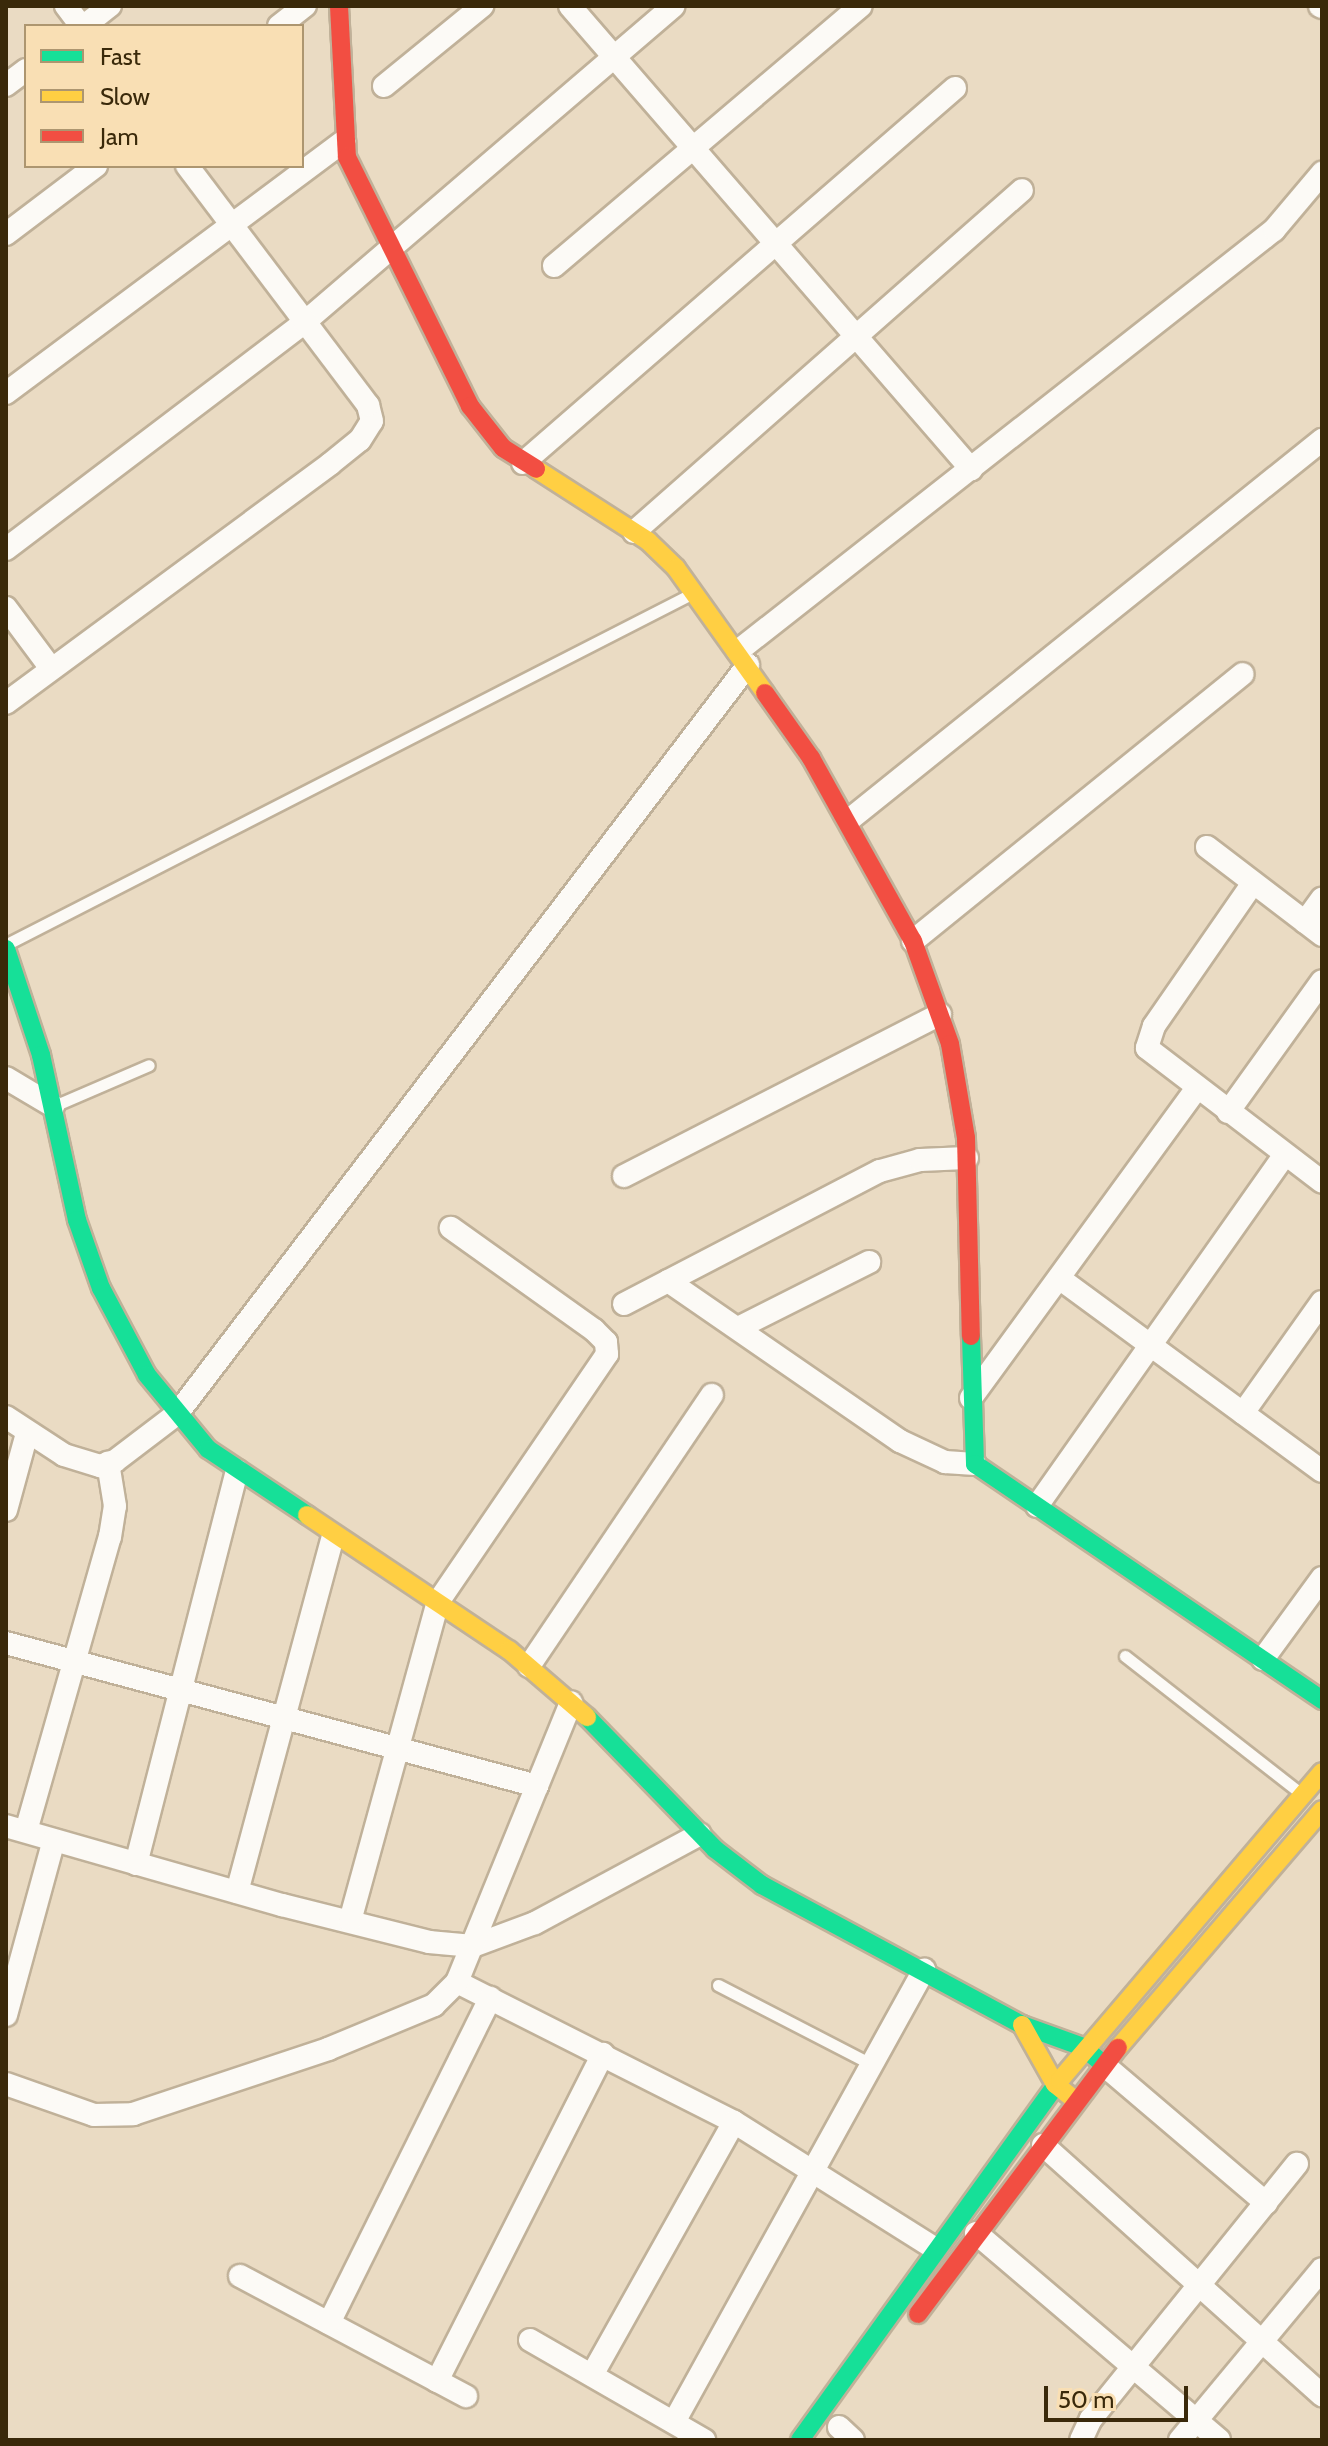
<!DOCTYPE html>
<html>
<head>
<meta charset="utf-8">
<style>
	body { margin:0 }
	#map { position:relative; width:1328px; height:2446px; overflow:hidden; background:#eadbc3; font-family:Cabin,sans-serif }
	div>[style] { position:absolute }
	.roads { filter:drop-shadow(2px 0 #c0b199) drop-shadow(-2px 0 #c0b199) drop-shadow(0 2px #c0b199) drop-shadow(0 -2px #c0b199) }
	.lane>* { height:11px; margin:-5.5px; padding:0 5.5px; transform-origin:5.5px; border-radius:5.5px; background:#fcfaf6 }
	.street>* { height:22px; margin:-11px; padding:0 11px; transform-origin:11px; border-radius:11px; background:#fcfaf6 }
	.fast>* { height:18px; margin:-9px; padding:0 9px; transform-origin:9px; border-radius:9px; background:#16e098 }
	.slow>* { height:18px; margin:-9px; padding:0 9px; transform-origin:9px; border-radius:9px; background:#ffcf43 }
	.jam>* { height:18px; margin:-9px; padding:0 9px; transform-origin:9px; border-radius:9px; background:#f24e42 }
	span { translate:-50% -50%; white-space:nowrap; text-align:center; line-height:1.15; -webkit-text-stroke:6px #f9dfb4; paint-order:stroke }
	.frame { position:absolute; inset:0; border:8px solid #3a290a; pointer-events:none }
	.legend { position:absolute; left:24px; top:24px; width:280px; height:144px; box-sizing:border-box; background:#f9dfb4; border:2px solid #ad9670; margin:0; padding:10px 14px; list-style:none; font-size:24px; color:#3a290a }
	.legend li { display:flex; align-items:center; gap:16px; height:40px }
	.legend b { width:40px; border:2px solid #ad9670 }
	.scale { position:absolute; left:1044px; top:2386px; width:144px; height:36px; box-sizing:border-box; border:4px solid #3a290a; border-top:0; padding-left:10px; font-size:24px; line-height:28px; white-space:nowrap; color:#3a290a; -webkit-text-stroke:6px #f9dfb4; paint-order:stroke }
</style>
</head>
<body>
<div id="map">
	<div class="roads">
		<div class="lane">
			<div style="left:7px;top:944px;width:771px;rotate:-27.1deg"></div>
			<div style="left:54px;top:1106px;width:103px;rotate:-23.3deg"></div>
			<div style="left:1125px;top:1656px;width:219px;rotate:38deg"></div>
			<div style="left:718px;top:1985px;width:174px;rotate:27.3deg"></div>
		</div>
		<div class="street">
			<div style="left:66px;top:6px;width:25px;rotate:53deg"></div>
			<div style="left:570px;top:6px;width:613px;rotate:49.1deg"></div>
			<div style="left:1320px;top:6px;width:2px;rotate:27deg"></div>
			<div style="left:84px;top:26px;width:33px;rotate:-38deg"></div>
			<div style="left:279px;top:26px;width:33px;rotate:-38deg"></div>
			<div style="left:6px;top:85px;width:25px;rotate:-37deg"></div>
			<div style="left:384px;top:86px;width:127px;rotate:-39.2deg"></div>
			<div style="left:6px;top:234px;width:113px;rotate:-37.1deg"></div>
			<div style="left:554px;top:266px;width:402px;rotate:-40.3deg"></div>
			<div style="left:6px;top:393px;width:422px;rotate:-36.7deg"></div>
			<div style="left:523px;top:463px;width:572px;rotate:-40.96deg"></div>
			<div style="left:634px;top:532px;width:517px;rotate:-41.39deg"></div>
			<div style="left:6px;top:549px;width:377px;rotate:-37.2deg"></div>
			<div style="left:306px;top:321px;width:484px;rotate:-40.6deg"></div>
			<div style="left:6px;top:608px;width:74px;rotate:53.3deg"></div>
			<div style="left:738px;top:651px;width:682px;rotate:-38.15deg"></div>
			<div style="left:1274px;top:230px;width:75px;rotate:-49.9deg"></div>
			<div style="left:6px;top:703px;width:403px;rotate:-36.4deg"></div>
			<div style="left:330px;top:464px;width:38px;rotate:-39deg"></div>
			<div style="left:360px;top:440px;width:22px;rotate:-58deg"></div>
			<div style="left:372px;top:421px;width:16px;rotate:-104deg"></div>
			<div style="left:368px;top:405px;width:300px;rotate:-127.1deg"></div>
			<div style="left:849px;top:820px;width:607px;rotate:-38.78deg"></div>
			<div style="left:1207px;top:847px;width:145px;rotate:37.4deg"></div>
			<div style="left:1253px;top:883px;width:174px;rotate:124.7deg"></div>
			<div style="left:1154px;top:1026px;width:23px;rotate:108deg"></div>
			<div style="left:1147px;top:1048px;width:220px;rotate:37.4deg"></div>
			<div style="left:1305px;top:922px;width:29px;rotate:-54deg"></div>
			<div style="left:913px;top:941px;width:424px;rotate:-39deg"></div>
			<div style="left:6px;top:1078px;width:55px;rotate:30.8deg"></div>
			<div style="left:1228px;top:1112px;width:161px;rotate:-54.3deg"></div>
			<div style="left:624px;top:1176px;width:355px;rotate:-27.1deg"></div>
			<div style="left:1059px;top:1278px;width:326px;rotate:36.3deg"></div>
			<div style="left:668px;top:1281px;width:282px;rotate:34.6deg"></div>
			<div style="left:900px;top:1441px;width:50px;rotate:25deg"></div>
			<div style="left:945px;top:1462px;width:30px;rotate:4deg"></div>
			<div style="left:624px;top:1304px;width:288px;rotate:-27.5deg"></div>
			<div style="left:880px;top:1171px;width:41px;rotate:-15.4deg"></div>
			<div style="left:920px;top:1160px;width:47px;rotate:-2.4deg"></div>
			<div style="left:738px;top:1328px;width:147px;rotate:-26.7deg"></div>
			<div style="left:971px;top:1398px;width:382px;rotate:-53.9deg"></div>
			<div style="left:1243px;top:1413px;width:136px;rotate:-54.6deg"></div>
			<div style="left:6px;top:1417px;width:69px;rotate:33.2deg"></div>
			<div style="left:64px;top:1455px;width:38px;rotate:17deg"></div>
			<div style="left:100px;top:1466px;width:16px;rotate:-18deg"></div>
			<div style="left:115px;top:1461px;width:78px;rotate:-37.2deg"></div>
			<div style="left:177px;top:1414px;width:942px;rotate:-52.68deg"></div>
			<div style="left:1037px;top:1506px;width:430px;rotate:-54.8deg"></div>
			<div style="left:6px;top:1510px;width:80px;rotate:-74.7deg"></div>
			<div style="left:6px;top:1643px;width:550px;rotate:15.07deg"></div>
			<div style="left:1263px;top:1659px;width:100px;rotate:-53.9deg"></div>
			<div style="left:529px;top:1666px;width:327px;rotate:-56deg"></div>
			<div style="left:6px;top:1826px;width:287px;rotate:16deg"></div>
			<div style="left:282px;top:1905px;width:152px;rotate:14.1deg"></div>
			<div style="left:429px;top:1942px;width:44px;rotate:5.2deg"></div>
			<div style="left:473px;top:1946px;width:66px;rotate:-20.4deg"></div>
			<div style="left:535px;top:1923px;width:187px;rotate:-28.3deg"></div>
			<div style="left:26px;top:1831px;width:306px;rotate:-74.1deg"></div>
			<div style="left:110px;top:1537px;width:31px;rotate:-81deg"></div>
			<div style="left:115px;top:1506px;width:44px;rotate:-99.2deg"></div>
			<div style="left:136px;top:1864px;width:406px;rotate:-75.6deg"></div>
			<div style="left:237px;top:1892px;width:368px;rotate:-74.9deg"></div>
			<div style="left:350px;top:1921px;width:331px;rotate:-74.6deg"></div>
			<div style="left:438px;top:1602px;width:300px;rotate:-55.7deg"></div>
			<div style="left:607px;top:1354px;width:12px;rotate:-95deg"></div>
			<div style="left:606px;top:1342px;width:17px;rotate:-135deg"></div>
			<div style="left:594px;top:1330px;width:176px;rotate:-144.5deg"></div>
			<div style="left:457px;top:1982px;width:310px;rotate:26.8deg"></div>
			<div style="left:734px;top:2122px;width:236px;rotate:32.2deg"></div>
			<div style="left:6px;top:2015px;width:181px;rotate:-74.7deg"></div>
			<div style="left:1104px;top:2065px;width:213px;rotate:40.4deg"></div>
			<div style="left:6px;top:2084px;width:93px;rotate:19.4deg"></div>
			<div style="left:94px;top:2115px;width:39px;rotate:-1deg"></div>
			<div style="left:133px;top:2114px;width:206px;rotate:-18.4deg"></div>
			<div style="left:328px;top:2049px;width:115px;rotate:-22.5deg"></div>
			<div style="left:434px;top:2005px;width:33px;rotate:-45deg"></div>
			<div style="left:457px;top:1982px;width:302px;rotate:-67.8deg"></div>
			<div style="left:1043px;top:2145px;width:375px;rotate:41.9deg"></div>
			<div style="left:976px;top:2233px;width:319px;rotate:40.4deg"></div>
			<div style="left:240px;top:2276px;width:256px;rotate:28deg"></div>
			<div style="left:329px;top:2323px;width:363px;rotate:-63.6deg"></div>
			<div style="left:530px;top:2340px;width:201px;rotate:29.9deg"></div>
			<div style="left:592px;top:2375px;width:290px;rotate:-60.7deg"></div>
			<div style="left:437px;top:2381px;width:367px;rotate:-63.1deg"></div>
			<div style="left:674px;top:2422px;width:517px;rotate:-61.05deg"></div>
			<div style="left:839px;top:2427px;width:19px;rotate:43deg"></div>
			<div style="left:1081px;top:2440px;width:23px;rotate:-65deg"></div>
			<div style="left:1091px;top:2419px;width:328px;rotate:-51.1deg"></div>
			<div style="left:1180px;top:2440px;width:222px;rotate:-50.3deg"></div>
		</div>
		<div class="fast">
			<div style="left:6px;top:949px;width:112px;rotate:71.7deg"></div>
			<div style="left:41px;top:1055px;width:169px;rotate:77.7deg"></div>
			<div style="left:77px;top:1220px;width:72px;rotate:70.6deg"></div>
			<div style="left:101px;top:1288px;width:98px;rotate:62.1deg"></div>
			<div style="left:147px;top:1375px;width:96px;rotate:50.5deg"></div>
			<div style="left:208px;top:1449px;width:119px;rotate:33.7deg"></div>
			<div style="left:971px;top:1336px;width:128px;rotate:88.2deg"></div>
			<div style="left:975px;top:1464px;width:420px;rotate:34.2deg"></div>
			<div style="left:587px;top:1717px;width:184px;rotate:45.9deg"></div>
			<div style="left:715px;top:1849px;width:59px;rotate:37.5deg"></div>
			<div style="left:762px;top:1885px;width:295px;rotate:28.3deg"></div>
			<div style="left:1022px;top:2025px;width:65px;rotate:19.8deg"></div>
			<div style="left:1083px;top:2047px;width:25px;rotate:40deg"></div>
			<div style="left:800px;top:2440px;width:444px;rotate:-54.2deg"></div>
		</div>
		<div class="slow">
			<div style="left:536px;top:469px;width:133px;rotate:32.7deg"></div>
			<div style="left:648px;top:541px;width:39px;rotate:44deg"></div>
			<div style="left:676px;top:568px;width:153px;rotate:54.5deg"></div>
			<div style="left:307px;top:1515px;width:243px;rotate:33.8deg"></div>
			<div style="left:509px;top:1650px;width:103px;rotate:40.7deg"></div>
			<div style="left:1022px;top:2025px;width:68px;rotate:60.8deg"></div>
			<div style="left:1055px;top:2084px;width:26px;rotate:39deg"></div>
			<div style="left:1118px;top:2048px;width:313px;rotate:-49.4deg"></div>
			<div style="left:1060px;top:2080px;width:404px;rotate:-49.6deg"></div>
		</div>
		<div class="jam">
			<div style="left:339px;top:6px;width:151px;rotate:87deg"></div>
			<div style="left:347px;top:157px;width:278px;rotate:63.7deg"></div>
			<div style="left:470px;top:406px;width:53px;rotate:51.8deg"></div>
			<div style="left:503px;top:448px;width:39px;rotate:32deg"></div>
			<div style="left:765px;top:693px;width:80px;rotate:54.7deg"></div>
			<div style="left:811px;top:758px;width:210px;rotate:60.9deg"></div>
			<div style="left:913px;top:941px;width:109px;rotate:70.2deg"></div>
			<div style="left:950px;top:1044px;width:95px;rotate:80.3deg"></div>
			<div style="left:966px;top:1138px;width:198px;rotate:88.6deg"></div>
			<div style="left:918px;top:2314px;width:333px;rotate:-53.1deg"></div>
		</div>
	</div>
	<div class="frame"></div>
	<ul class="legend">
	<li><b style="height:10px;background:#16e098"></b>Fast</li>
	<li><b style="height:10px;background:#ffcf43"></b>Slow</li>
	<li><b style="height:10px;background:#f24e42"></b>Jam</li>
	</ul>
	<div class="scale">50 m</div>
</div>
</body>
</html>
